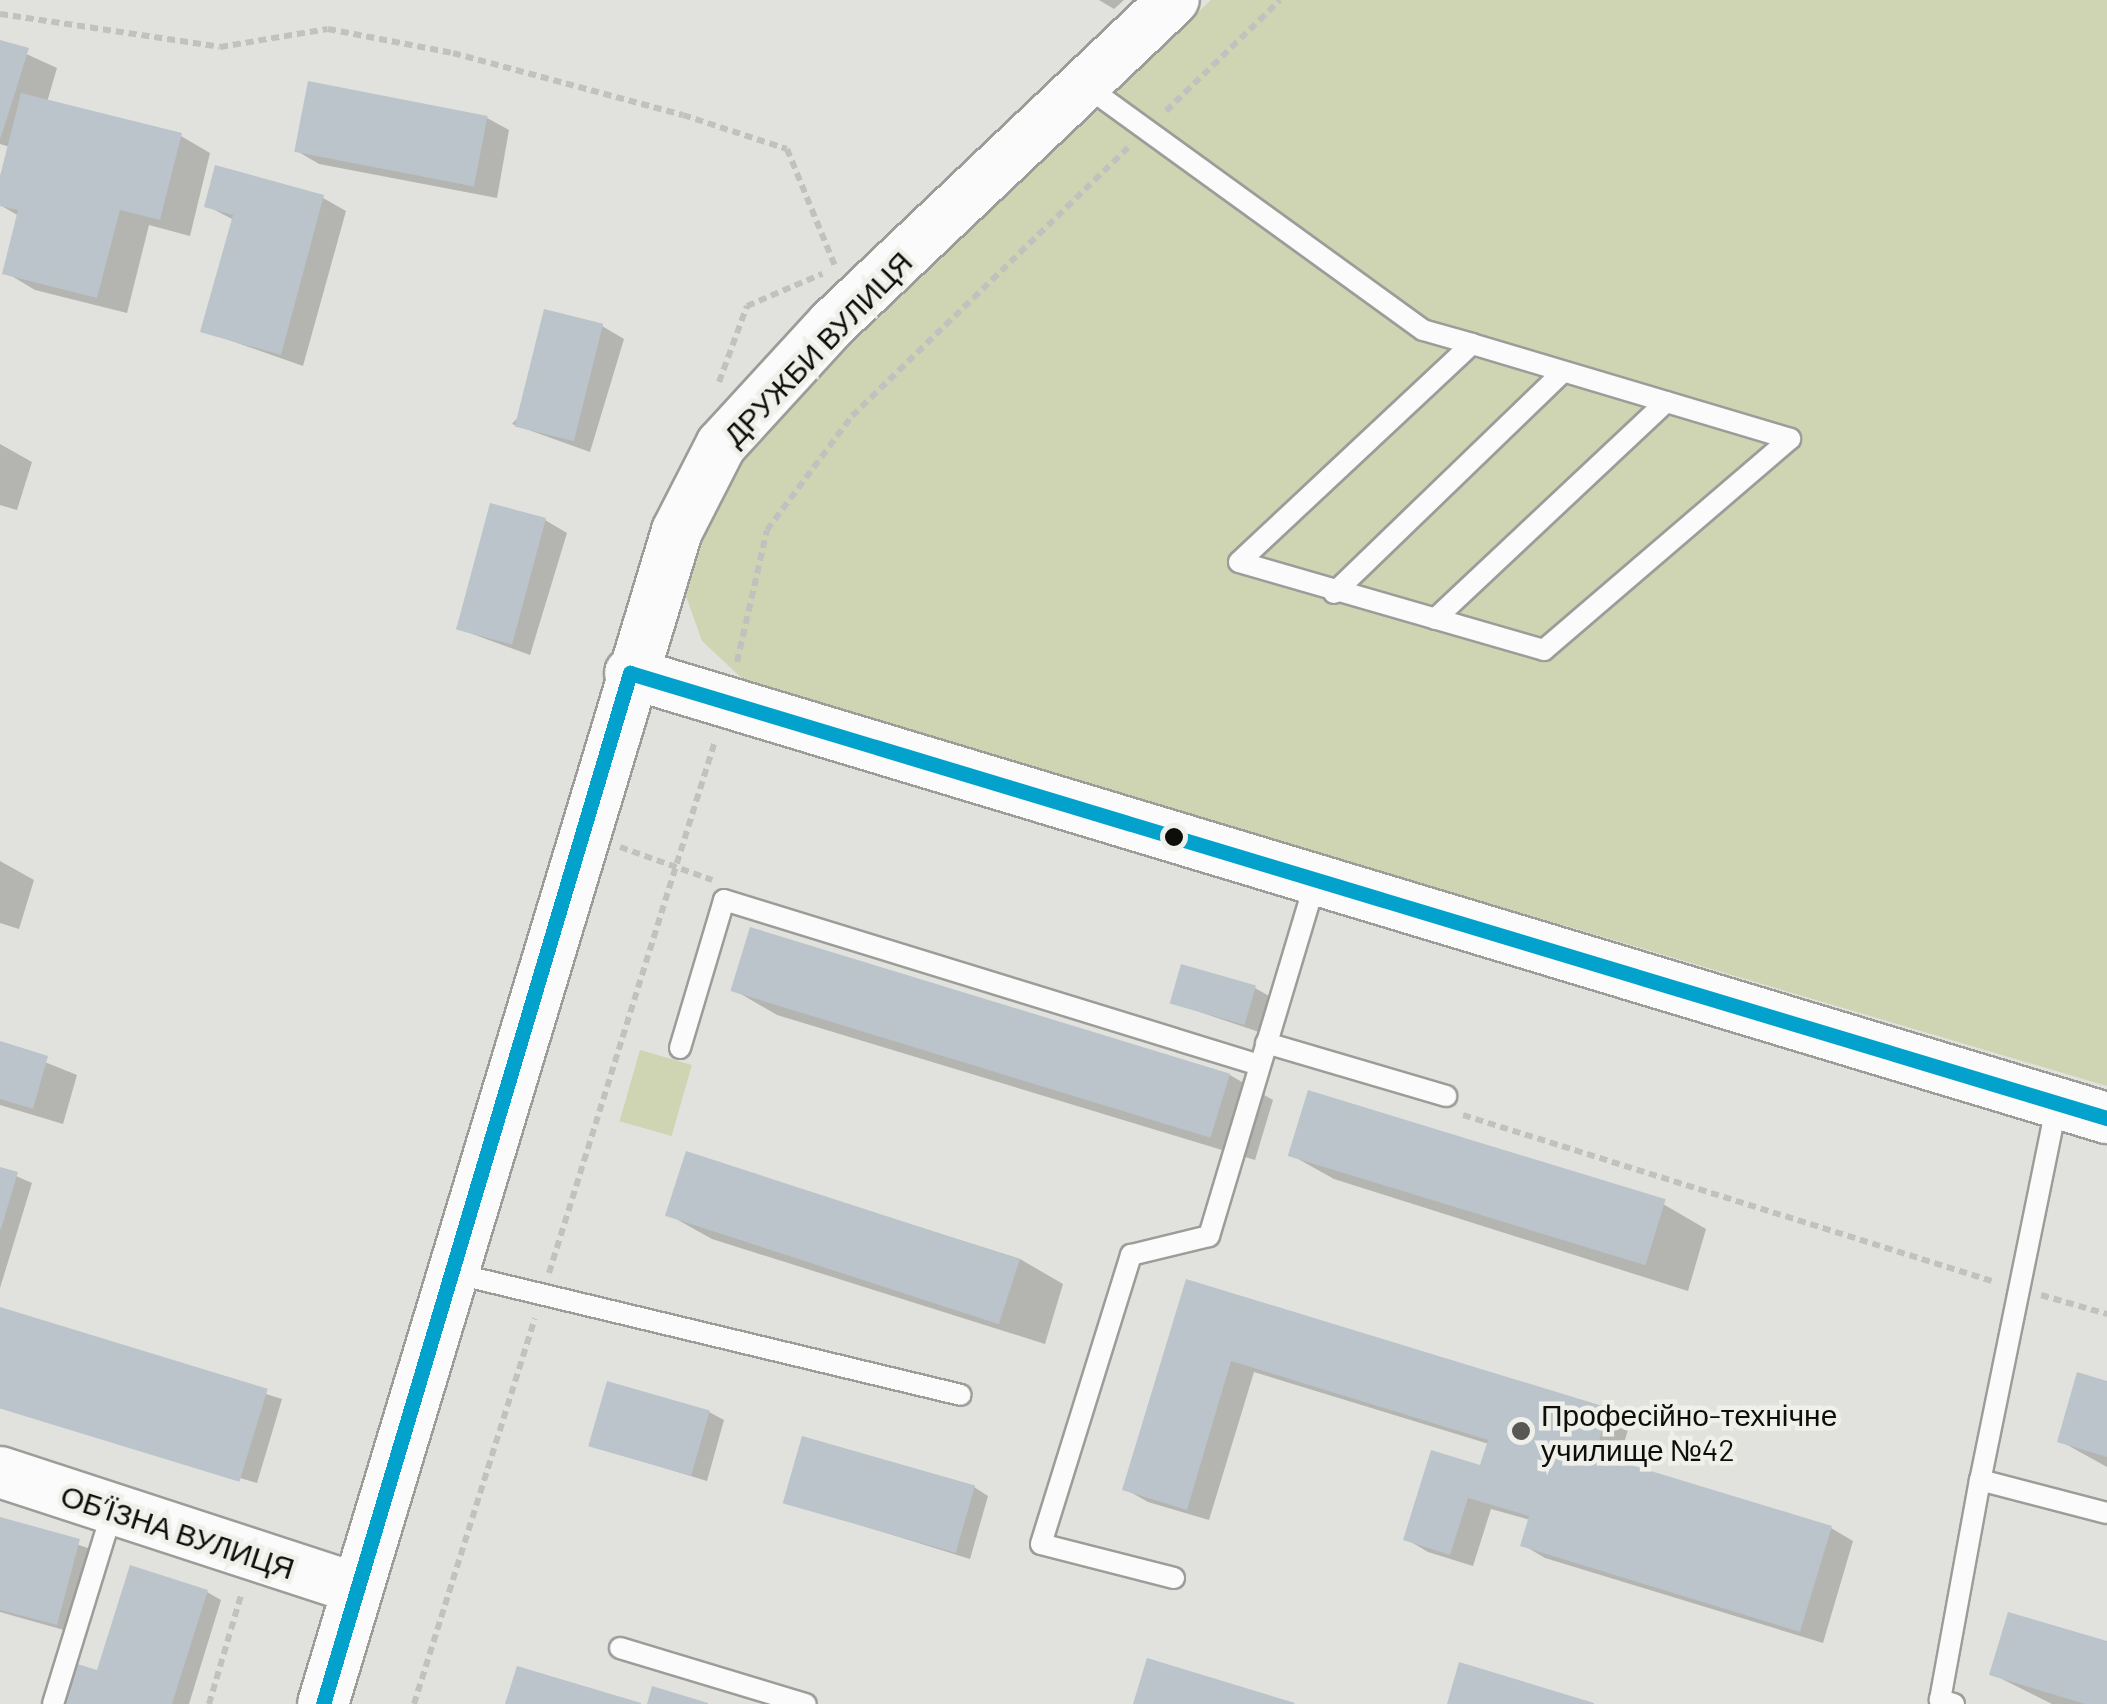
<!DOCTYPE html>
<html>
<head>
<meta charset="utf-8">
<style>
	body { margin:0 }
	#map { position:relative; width:2107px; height:1704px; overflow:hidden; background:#e1e2dd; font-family:Barlow,sans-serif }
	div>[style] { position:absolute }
	.green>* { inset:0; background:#cfd4b3; transform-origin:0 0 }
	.shadow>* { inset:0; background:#0003 }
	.building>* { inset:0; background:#bac4ca; transform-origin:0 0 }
	.path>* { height:6px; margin-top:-3px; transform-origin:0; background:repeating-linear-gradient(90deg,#c1c1c0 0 8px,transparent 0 13px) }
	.roads { filter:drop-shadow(2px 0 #9c9c99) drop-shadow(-2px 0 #9c9c99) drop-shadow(0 2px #9c9c99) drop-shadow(0 -2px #9c9c99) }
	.service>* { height:20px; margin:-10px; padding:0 10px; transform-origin:10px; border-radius:10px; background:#fafbfa }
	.tertiary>* { height:50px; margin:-25px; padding:0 25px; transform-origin:25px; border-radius:25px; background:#fafbfa }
	.bus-1>* { height:15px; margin:-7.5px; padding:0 7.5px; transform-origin:7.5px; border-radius:7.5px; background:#03a2cc }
	.dots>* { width:28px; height:28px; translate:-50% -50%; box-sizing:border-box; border:5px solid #eff0ea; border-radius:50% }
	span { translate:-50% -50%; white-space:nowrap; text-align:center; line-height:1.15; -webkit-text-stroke:9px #eff0ea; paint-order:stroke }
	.street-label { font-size:30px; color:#0d0e0b }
	.poi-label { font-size:30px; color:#0d0e0b }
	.left { translate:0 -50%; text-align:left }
</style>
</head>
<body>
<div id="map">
	<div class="green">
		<div style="clip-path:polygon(1211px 0,2107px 0,2107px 1086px,748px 684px,702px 641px,686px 596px,718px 492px,772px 420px)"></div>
		<div style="left:640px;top:1050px;width:54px;height:74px;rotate:16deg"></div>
	</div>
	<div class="shadow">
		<div style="clip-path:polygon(1099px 0,1124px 0,1114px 9px)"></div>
		<div style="clip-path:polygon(0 42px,57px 68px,47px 102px,181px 136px,210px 153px,190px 236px,149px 225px,127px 313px,35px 290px,5px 272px,19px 216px,0 205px,10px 147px,0 144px)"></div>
		<div style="clip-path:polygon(487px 118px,509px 130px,497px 198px,319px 164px,297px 151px)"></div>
		<div style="clip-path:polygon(217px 168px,323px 198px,346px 211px,303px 366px,203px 331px,234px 220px,207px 206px)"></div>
		<div style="clip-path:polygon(602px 326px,624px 339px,590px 452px,512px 424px)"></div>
		<div style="clip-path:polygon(0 444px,32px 462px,17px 510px,0 505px)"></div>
		<div style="clip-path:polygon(545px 520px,567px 533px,530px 655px,456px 628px)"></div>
		<div style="clip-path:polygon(0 861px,34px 880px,19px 929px,0 923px)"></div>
		<div style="clip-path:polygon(1255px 988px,1269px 996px,1259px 1032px,1173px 1003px)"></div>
		<div style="clip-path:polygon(734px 990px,1230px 1075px,1273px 1100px,1255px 1160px,777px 1015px)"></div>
		<div style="clip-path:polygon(0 1044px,77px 1075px,63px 1124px,0 1105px)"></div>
		<div style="clip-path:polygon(688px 1154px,1020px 1259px,1063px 1284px,1045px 1344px,712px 1239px,669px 1215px)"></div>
		<div style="clip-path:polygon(1291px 1155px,1663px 1204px,1706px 1229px,1688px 1291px,1334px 1179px)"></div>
		<div style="clip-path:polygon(0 1169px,32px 1183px,0 1288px)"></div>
		<div style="clip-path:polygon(1188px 1282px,1608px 1411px,1630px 1423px,1618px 1463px,1831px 1528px,1853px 1541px,1823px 1643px,1545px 1558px,1523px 1545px,1530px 1520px,1491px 1509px,1473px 1566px,1428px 1552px,1406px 1539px,1482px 1468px,1489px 1444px,1254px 1372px,1209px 1520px,1148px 1502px,1125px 1489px)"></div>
		<div style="clip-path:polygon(0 1310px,282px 1399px,257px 1483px,0 1406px)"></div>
		<div style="clip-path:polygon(2107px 1383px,2107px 1467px,2060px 1441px)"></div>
		<div style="clip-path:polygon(709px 1412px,724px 1420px,707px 1481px,592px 1446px)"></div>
		<div style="clip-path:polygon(974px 1487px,988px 1496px,970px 1559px,786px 1502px)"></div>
		<div style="clip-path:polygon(0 1519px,94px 1550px,71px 1632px,0 1612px)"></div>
		<div style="clip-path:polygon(207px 1592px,221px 1600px,189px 1704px,64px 1704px)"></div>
		<div style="clip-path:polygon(2107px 1644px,2107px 1704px,2052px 1704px,1992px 1674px)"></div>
	</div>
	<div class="building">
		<div style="clip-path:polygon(0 40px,29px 48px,1px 137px,0 137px)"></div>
		<div style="left:308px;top:81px;width:183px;height:72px;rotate:11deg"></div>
		<div style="clip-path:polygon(21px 93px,182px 133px,160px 220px,120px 210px,97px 298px,2px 274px,18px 210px,0 206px,0 176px)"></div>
		<div style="clip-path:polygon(215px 165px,324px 195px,281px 355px,200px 332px,233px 215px,204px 207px)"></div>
		<div style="left:544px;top:309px;width:61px;height:121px;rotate:14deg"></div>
		<div style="left:490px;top:503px;width:58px;height:131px;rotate:15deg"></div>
		<div style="left:750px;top:927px;width:502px;height:67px;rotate:17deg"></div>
		<div style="left:1181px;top:964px;width:78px;height:41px;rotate:16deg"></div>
		<div style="clip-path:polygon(0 1041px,48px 1056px,33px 1109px,0 1099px)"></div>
		<div style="left:1308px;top:1090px;width:374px;height:69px;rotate:17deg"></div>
		<div style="left:686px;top:1151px;width:351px;height:68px;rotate:18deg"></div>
		<div style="clip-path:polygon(0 1167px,18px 1172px,1px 1229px,0 1229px)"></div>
		<div style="clip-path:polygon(1186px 1279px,1609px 1408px,1595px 1454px,1832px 1526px,1800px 1632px,1520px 1546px,1529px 1516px,1468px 1498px,1450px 1555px,1403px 1540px,1431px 1450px,1480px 1465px,1488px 1440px,1231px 1361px,1187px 1510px,1122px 1490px)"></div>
		<div style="left:0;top:1307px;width:280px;height:97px;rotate:17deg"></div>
		<div style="clip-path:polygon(2077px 1372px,2107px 1381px,2107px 1457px,2057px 1442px)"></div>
		<div style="left:607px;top:1381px;width:107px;height:68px;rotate:16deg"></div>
		<div style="left:802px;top:1436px;width:180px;height:70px;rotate:16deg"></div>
		<div style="clip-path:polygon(0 1517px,80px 1539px,57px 1625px,0 1610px)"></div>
		<div style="clip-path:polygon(130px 1565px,208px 1590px,172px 1704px,61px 1704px,74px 1663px,97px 1670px)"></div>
		<div style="clip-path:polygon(2008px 1612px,2107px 1641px,2107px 1704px,2085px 1704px,1989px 1675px)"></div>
		<div style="clip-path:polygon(1147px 1658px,1295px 1703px,1294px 1704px,1133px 1704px)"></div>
		<div style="clip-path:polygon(1459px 1662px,1594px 1703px,1594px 1704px,1447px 1704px)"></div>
		<div style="clip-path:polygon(517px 1666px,641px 1703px,641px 1704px,505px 1704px)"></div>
		<div style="clip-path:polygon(652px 1686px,708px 1703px,708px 1704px,647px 1704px)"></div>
	</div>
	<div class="path">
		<div style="left:0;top:14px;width:222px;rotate:8.5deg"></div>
		<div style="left:220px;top:47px;width:109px;rotate:-9.5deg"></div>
		<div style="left:328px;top:29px;width:127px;rotate:10.9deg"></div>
		<div style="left:453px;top:53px;width:238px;rotate:15.1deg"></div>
		<div style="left:683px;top:115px;width:109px;rotate:18.1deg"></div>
		<div style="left:787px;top:149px;width:126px;rotate:67.7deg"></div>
		<div style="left:1166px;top:111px;width:159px;rotate:-44.2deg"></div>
		<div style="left:719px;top:382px;width:81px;rotate:-69.8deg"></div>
		<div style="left:747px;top:306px;width:82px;rotate:-23.1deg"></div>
		<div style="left:737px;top:662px;width:135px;rotate:-77.2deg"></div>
		<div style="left:767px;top:530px;width:142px;rotate:-53.3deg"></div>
		<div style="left:852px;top:416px;width:385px;rotate:-44.2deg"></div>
		<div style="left:620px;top:847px;width:98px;rotate:19.7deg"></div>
		<div style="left:1463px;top:1115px;width:558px;rotate:17.43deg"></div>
		<div style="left:549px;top:1273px;width:557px;rotate:-72.67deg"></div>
		<div style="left:2041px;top:1295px;width:69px;rotate:16.1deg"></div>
		<div style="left:209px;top:1704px;width:114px;rotate:-73.6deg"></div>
		<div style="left:414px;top:1704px;width:404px;rotate:-72.6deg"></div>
	</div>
	<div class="roads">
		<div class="service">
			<div style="left:1086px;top:86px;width:416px;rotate:35.9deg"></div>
			<div style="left:1423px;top:330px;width:51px;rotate:15.9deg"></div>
			<div style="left:1472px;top:344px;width:332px;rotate:16.6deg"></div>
			<div style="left:1790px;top:439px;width:324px;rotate:139.4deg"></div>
			<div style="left:1544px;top:650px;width:317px;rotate:-163.9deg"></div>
			<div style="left:1239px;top:562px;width:319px;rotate:-43.1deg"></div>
			<div style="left:1334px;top:593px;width:318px;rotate:-44deg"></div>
			<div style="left:1435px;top:619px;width:317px;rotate:-43.2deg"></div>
			<div style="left:1266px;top:1043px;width:188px;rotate:16.4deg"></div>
			<div style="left:680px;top:1048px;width:154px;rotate:-73.4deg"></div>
			<div style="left:724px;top:900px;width:560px;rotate:17.14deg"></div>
			<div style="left:2057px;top:1103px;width:385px;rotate:101.5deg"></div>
			<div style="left:1980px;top:1480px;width:131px;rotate:14.6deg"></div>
			<div style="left:453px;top:1273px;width:522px;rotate:13.5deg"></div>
			<div style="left:1174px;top:1578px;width:137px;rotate:-165.7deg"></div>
			<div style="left:1041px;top:1544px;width:303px;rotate:-72.7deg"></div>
			<div style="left:1131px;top:1255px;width:80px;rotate:-13.7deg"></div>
			<div style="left:1209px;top:1236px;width:373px;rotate:-73.3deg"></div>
			<div style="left:620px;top:1648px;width:194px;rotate:16.8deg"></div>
			<div style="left:53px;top:1704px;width:204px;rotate:-72.9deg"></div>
			<div style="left:1954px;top:1704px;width:15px;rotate:-164deg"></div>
			<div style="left:1940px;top:1700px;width:224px;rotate:-79.7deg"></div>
		</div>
		<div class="tertiary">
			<div style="left:630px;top:673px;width:1543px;rotate:16.77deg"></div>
			<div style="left:0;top:1472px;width:376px;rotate:18.1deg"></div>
			<div style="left:323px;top:1704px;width:1225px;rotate:-73.21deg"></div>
			<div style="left:677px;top:531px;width:97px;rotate:-62.9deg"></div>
			<div style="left:721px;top:445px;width:164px;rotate:-47.5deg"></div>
			<div style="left:832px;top:324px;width:471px;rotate:-43.5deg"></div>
		</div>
	</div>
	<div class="bus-1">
		<div style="left:323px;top:1704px;width:1076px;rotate:-73.42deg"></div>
		<div style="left:630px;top:673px;width:1543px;rotate:16.77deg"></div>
	</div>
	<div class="dots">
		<div style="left:1174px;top:837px;background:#0d0e0b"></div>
		<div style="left:1521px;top:1431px;background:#575854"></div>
	</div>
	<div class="street-label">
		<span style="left:817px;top:348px;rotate:-46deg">ДРУЖБИ ВУЛИЦЯ</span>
		<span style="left:178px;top:1531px;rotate:18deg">ОБ’ЇЗНА ВУЛИЦЯ</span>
	</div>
	<div class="poi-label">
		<span class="left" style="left:1541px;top:1431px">Професійно-технічне<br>училище №42</span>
	</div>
</div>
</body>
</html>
